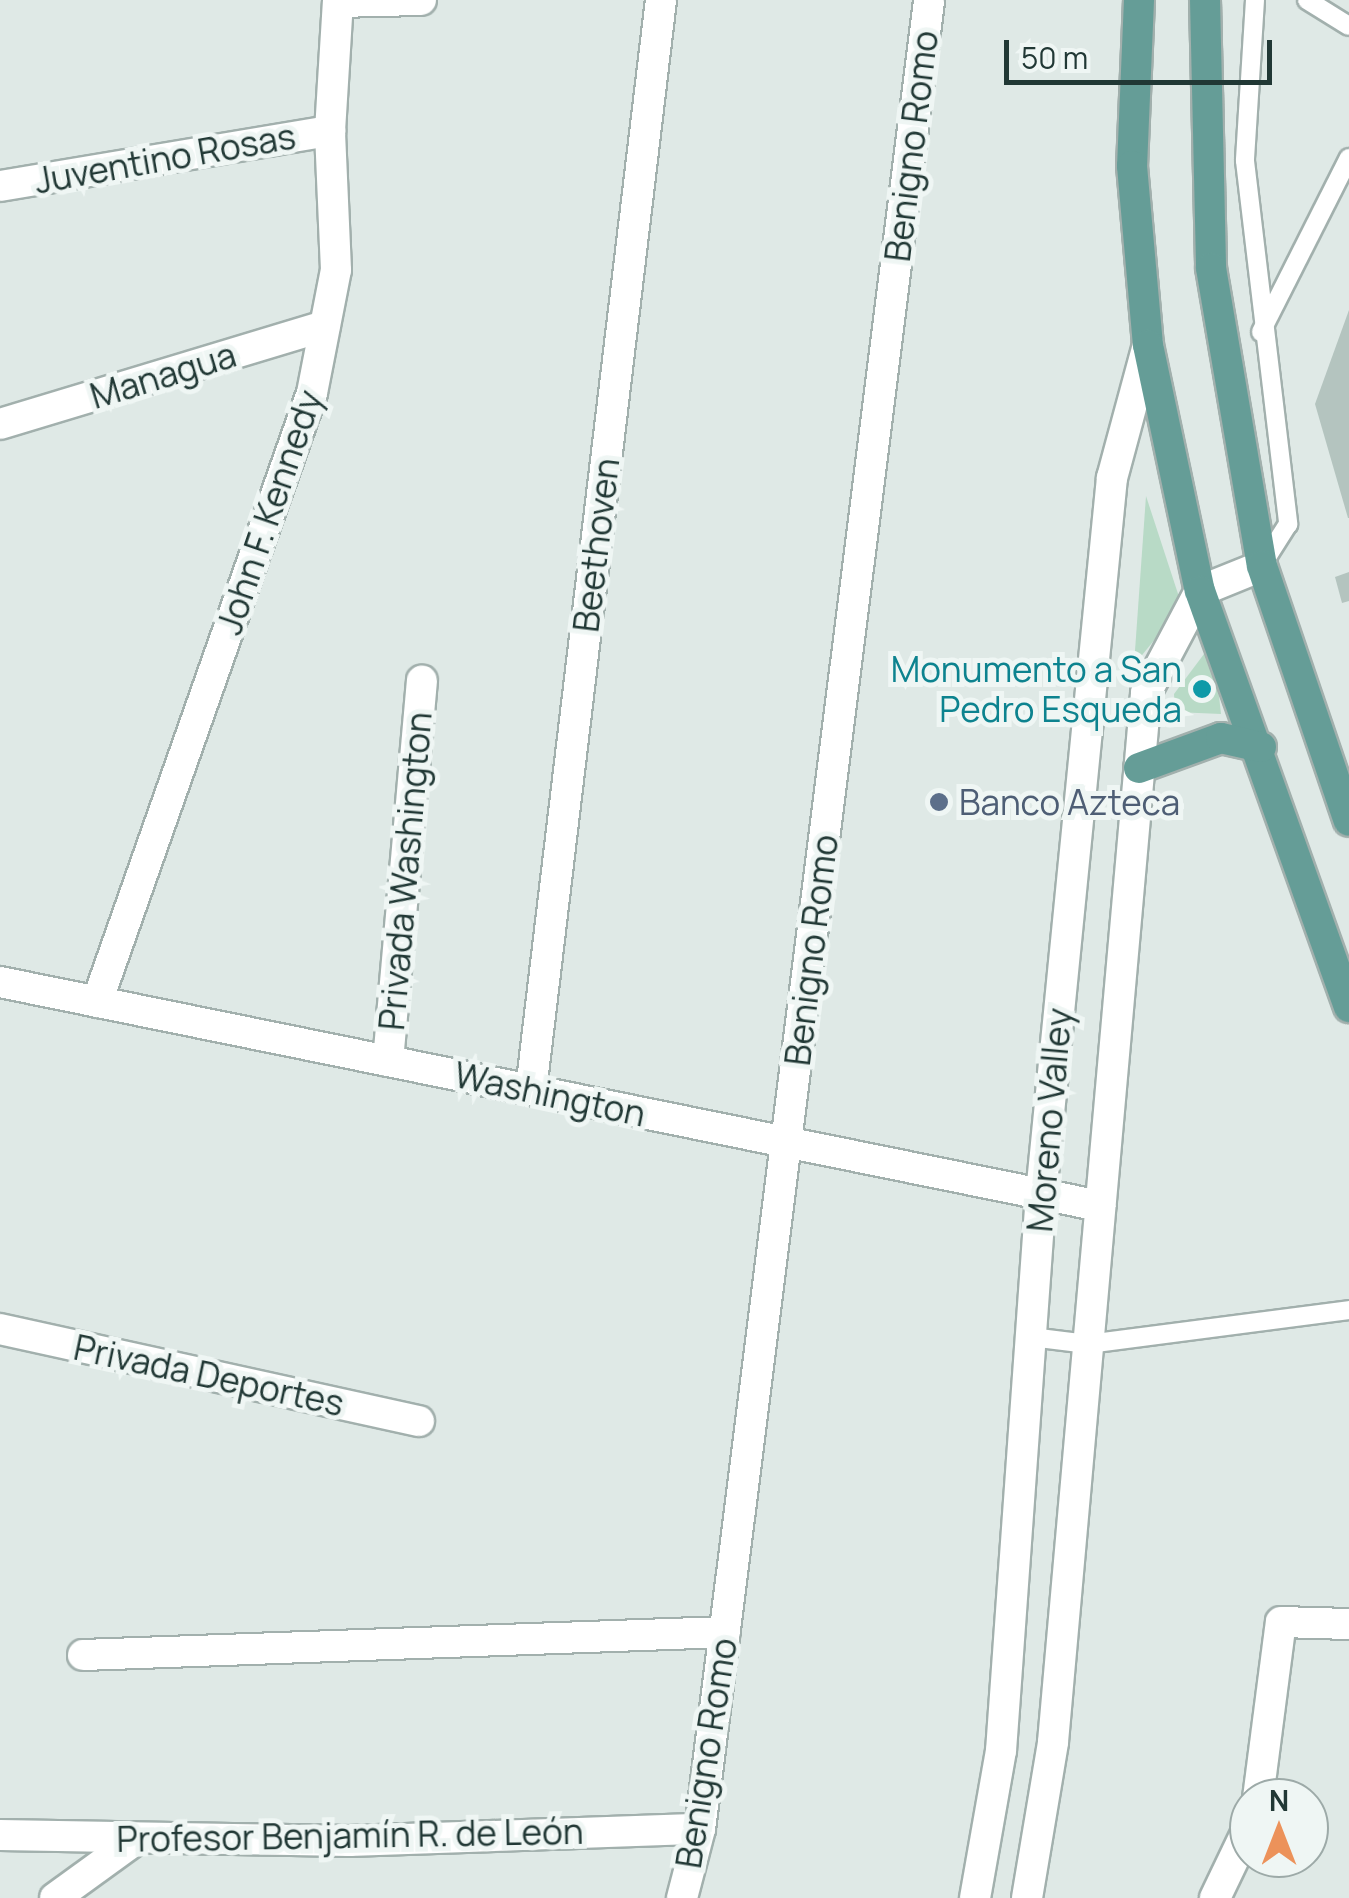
<!DOCTYPE html>
<html>
<head>
<meta charset="utf-8">
<style>
	body { margin:0 }
	#map { position:relative; width:1349px; height:1898px; overflow:hidden; background:#dfe9e6; font-family:Manrope,sans-serif }
	div>[style] { position:absolute }
	.green>* { inset:0; background:#b8dac6 }
	.building>* { inset:0; background:#b4c4bf }
	.roads { filter:drop-shadow(2px 0 #a2b0ad) drop-shadow(-2px 0 #a2b0ad) drop-shadow(0 2px #a2b0ad) drop-shadow(0 -2px #a2b0ad) }
	.lane>* { height:18px; margin:-9px; padding:0 9px; transform-origin:9px; border-radius:9px; background:#fff }
	.street>* { height:30px; margin:-15px; padding:0 15px; transform-origin:15px; border-radius:15px; background:#fff }
	.secondary>* { height:30px; margin:-15px; padding:0 15px; transform-origin:15px; border-radius:15px; background:#fff }
	.primary>* { height:30px; margin:-15px; padding:0 15px; transform-origin:15px; border-radius:15px; background:#659d97 }
	.dots>* { width:28px; height:28px; translate:-50% -50%; box-sizing:border-box; border:5px solid #eff6f4; border-radius:50% }
	span { translate:-50% -50%; white-space:nowrap; text-align:center; line-height:1.15; -webkit-text-stroke:10px #eff6f4; paint-order:stroke }
	.street-label { font-size:35px; color:#213835 }
	.culture-label { font-size:35px; color:#0d838f }
	.right { translate:-100% -50%; text-align:right }
	.service-label { font-size:35px; color:#4e5e75 }
	.left { translate:0 -50%; text-align:left }
	.north { position:absolute; left:1229px; top:1778px; width:100px; height:100px; box-sizing:border-box; background:#eff6f4; border:2px solid #9daaa8; border-radius:50%; rotate:0deg; font-size:28px; font-weight:700; line-height:40px; text-align:center; color:#213835 }
	.north::after { content:''; display:block; margin:auto; width:35px; height:45px; background:#ec925a; clip-path:polygon(50% 0,100% 100%,50% 72%,0 100%) }
	.scale { position:absolute; left:1004px; top:40px; width:268px; height:45px; box-sizing:border-box; border:5px solid #213835; border-top:0; padding-left:12px; font-size:30px; line-height:35px; white-space:nowrap; color:#213835; -webkit-text-stroke:8px #eff6f4; paint-order:stroke }
</style>
</head>
<body>
<div id="map">
	<div class="green">
		<div style="clip-path:polygon(1146px 496px,1182px 606px,1134px 665px)"></div>
		<div style="clip-path:polygon(1213px 642px,1221px 714px,1175px 712px,1174px 694px)"></div>
	</div>
	<div class="building">
		<div style="clip-path:polygon(1349px 310px,1349px 518px,1348px 518px,1315px 404px)"></div>
		<div style="clip-path:polygon(1349px 572px,1349px 601px,1342px 603px,1335px 577px)"></div>
	</div>
	<div class="roads">
		<div class="lane">
			<div style="left:1255px;top:0;width:161px;rotate:93.6deg"></div>
			<div style="left:1245px;top:161px;width:366px;rotate:83.2deg"></div>
			<div style="left:1288px;top:524px;width:49px;rotate:122.4deg"></div>
			<div style="left:1307px;top:0;width:49px;rotate:31.8deg"></div>
			<div style="left:1261px;top:332px;width:195px;rotate:-63.2deg"></div>
			<div style="left:1031px;top:1337px;width:57px;rotate:7deg"></div>
			<div style="left:1088px;top:1344px;width:263px;rotate:-7.4deg"></div>
		</div>
		<div class="street">
			<div style="left:338px;top:2px;width:83px;rotate:-1.4deg"></div>
			<div style="left:0;top:186px;width:335px;rotate:-9.5deg"></div>
			<div style="left:0;top:424px;width:339px;rotate:-16.8deg"></div>
			<div style="left:97px;top:1002px;width:646px;rotate:-70.56deg"></div>
			<div style="left:312px;top:393px;width:125px;rotate:-79deg"></div>
			<div style="left:336px;top:270px;width:139px;rotate:-92.5deg"></div>
			<div style="left:330px;top:131px;width:129px;rotate:-86.5deg"></div>
			<div style="left:388px;top:1061px;width:382px;rotate:-84.9deg"></div>
			<div style="left:531px;top:1090px;width:1098px;rotate:-83.2deg"></div>
			<div style="left:0;top:1329px;width:429px;rotate:12.4deg"></div>
			<div style="left:83px;top:1655px;width:642px;rotate:-2.05deg"></div>
			<div style="left:1258px;top:1798px;width:177px;rotate:-82.6deg"></div>
			<div style="left:1281px;top:1622px;width:68px;rotate:1.7deg"></div>
			<div style="left:0;top:1835px;width:349px;rotate:1deg"></div>
			<div style="left:349px;top:1841px;width:351px;rotate:-2deg"></div>
			<div style="left:55px;top:1898px;width:102px;rotate:-35.9deg"></div>
			<div style="left:682px;top:1898px;width:71px;rotate:-75.4deg"></div>
			<div style="left:700px;top:1829px;width:1843px;rotate:-82.86deg"></div>
			<div style="left:1215px;top:1898px;width:79px;rotate:-64.4deg"></div>
		</div>
		<div class="secondary">
			<div style="left:0;top:982px;width:1123px;rotate:11.51deg"></div>
			<div style="left:975px;top:1898px;width:149px;rotate:-80deg"></div>
			<div style="left:1001px;top:1751px;width:558px;rotate:-85.89deg"></div>
			<div style="left:1041px;top:1194px;width:720px;rotate:-84.34deg"></div>
			<div style="left:1112px;top:478px;width:138px;rotate:-74.9deg"></div>
			<div style="left:1027px;top:1898px;width:158px;rotate:-80.5deg"></div>
			<div style="left:1053px;top:1742px;width:1053px;rotate:-84.93deg"></div>
			<div style="left:1146px;top:693px;width:115px;rotate:-62.1deg"></div>
			<div style="left:1200px;top:591px;width:67px;rotate:-22deg"></div>
		</div>
		<div class="primary">
			<div style="left:1139px;top:0;width:166px;rotate:92.4deg"></div>
			<div style="left:1132px;top:166px;width:180px;rotate:84.9deg"></div>
			<div style="left:1148px;top:345px;width:251px;rotate:78.1deg"></div>
			<div style="left:1200px;top:591px;width:442px;rotate:70.3deg"></div>
			<div style="left:1205px;top:0;width:268px;rotate:88.7deg"></div>
			<div style="left:1211px;top:268px;width:302px;rotate:80.3deg"></div>
			<div style="left:1262px;top:566px;width:269px;rotate:71.2deg"></div>
			<div style="left:1139px;top:768px;width:87px;rotate:-20.1deg"></div>
			<div style="left:1221px;top:738px;width:41px;rotate:12.7deg"></div>
		</div>
	</div>
	<div class="dots">
		<div style="left:1202px;top:689px;background:#0f9aa8"></div>
		<div style="left:939px;top:802px;background:#5c6f8a"></div>
	</div>
	<div class="street-label">
		<span style="left:911px;top:146px;rotate:-83deg">Benigno Romo</span>
		<span style="left:165px;top:158px;rotate:-10deg">Juventino Rosas</span>
		<span style="left:163px;top:375px;rotate:-17deg">Managua</span>
		<span style="left:269px;top:512px;rotate:-71deg">John F. Kennedy</span>
		<span style="left:596px;top:545px;rotate:-83deg">Beethoven</span>
		<span style="left:405px;top:871px;rotate:-85deg">Privada Washington</span>
		<span style="left:811px;top:950px;rotate:-83deg">Benigno Romo</span>
		<span style="left:550px;top:1094px;rotate:12deg">Washington</span>
		<span style="left:1049px;top:1120px;rotate:-85deg">Moreno Valley</span>
		<span style="left:209px;top:1375px;rotate:12deg">Privada Deportes</span>
		<span style="left:706px;top:1753px;rotate:-81deg">Benigno Romo</span>
		<span style="left:350px;top:1835px;rotate:-1deg">Profesor Benjamín R. de León</span>
	</div>
	<div class="culture-label">
		<span class="right" style="left:1182px;top:689px">Monumento a San<br>Pedro Esqueda</span>
	</div>
	<div class="service-label">
		<span class="left" style="left:959px;top:802px">Banco Azteca</span>
	</div>
	<div class="north">N</div>
	<div class="scale">50 m</div>
</div>
</body>
</html>
